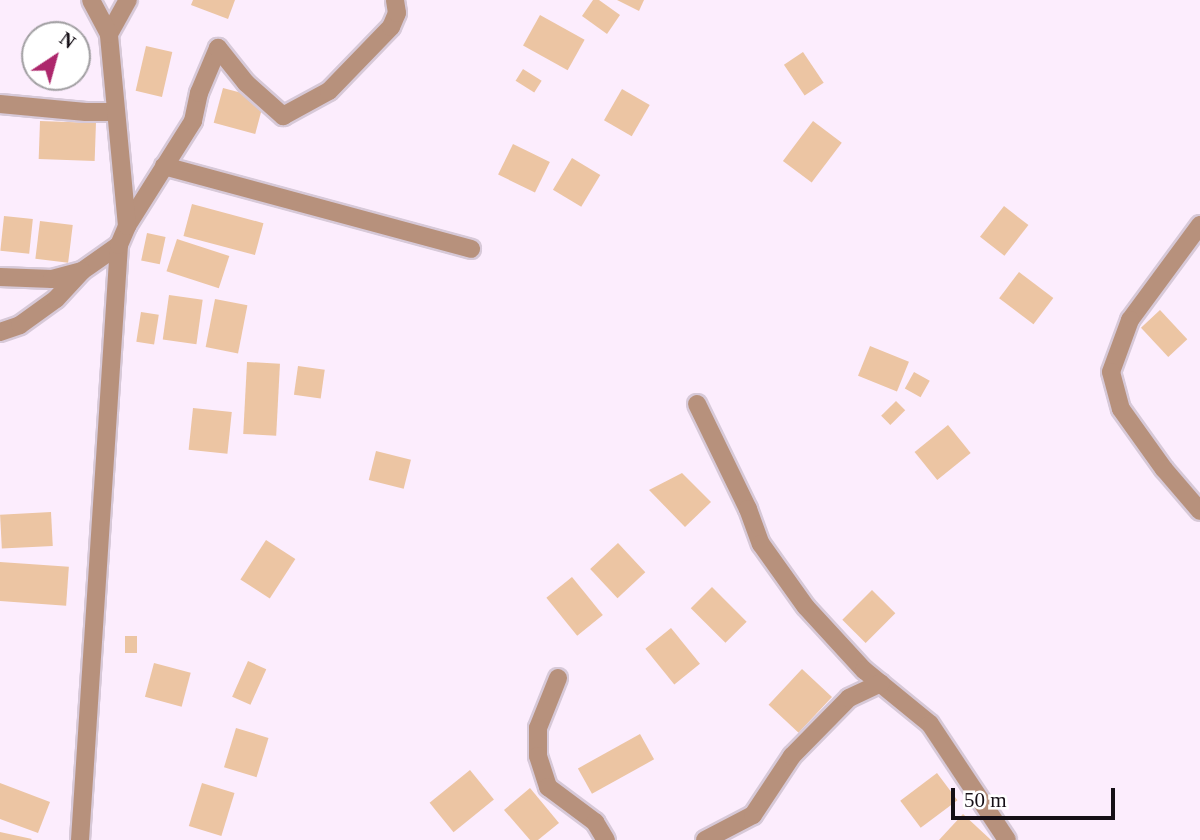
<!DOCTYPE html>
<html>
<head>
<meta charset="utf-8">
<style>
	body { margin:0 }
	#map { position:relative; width:1200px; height:840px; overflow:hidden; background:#fcedfd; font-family:Georgia,serif }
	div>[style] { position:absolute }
	.building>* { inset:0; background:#ecc5a3; transform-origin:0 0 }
	.roads { filter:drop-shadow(2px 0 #d7c9d8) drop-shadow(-2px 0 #d7c9d8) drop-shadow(0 2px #d7c9d8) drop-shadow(0 -2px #d7c9d8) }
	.minor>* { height:18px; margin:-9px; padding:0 9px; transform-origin:9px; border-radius:9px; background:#b7917c }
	span { translate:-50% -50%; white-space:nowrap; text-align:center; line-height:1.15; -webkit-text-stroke:6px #fff; paint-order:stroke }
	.north { position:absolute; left:21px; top:21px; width:70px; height:70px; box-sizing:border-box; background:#fff; border:2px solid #a19fa2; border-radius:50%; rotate:36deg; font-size:19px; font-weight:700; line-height:28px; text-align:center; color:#150f16 }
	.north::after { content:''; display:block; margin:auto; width:24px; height:32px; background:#ad276c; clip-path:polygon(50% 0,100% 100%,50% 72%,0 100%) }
	.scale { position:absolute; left:951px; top:788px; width:164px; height:32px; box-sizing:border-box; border:4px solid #150f16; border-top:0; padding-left:9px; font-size:21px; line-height:24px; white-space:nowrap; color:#150f16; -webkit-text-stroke:5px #fff; paint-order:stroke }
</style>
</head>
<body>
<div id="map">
	<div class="building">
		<div style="clip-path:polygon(193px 0,235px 0,228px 19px,191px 5px)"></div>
		<div style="clip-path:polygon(593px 0,599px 0,620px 15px,607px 34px,582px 16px)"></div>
		<div style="clip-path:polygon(617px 0,644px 0,639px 11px)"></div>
		<div style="left:540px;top:15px;width:51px;height:35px;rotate:29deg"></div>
		<div style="left:146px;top:46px;width:27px;height:46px;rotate:13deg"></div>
		<div style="left:803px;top:52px;width:37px;height:23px;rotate:56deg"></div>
		<div style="left:523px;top:69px;width:22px;height:14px;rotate:32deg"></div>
		<div style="left:223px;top:88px;width:43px;height:36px;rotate:15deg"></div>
		<div style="left:622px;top:89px;width:32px;height:36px;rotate:30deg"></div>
		<div style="left:40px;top:121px;width:56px;height:38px;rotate:2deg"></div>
		<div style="left:813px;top:121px;width:36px;height:50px;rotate:37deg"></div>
		<div style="left:513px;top:144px;width:41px;height:34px;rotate:26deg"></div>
		<div style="left:572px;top:158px;width:33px;height:37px;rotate:31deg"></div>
		<div style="left:192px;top:204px;width:74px;height:33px;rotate:15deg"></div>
		<div style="left:1004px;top:206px;width:31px;height:39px;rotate:38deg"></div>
		<div style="left:4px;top:216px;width:29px;height:35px;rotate:6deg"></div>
		<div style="left:40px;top:221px;width:33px;height:38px;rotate:7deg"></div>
		<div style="left:147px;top:233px;width:19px;height:28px;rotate:12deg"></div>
		<div style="left:177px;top:239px;width:55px;height:34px;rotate:18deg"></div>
		<div style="left:1019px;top:272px;width:43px;height:33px;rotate:37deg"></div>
		<div style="left:169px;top:295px;width:34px;height:45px;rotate:8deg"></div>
		<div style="left:215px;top:299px;width:33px;height:49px;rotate:11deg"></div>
		<div style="left:1160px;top:310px;width:40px;height:26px;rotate:47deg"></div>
		<div style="left:141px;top:312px;width:18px;height:30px;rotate:9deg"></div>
		<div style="left:870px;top:346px;width:42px;height:32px;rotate:22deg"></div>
		<div style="left:247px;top:362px;width:33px;height:72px;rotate:3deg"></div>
		<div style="left:298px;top:366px;width:27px;height:29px;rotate:8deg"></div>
		<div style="left:914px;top:372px;width:18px;height:19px;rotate:29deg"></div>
		<div style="left:896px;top:401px;width:13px;height:21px;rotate:45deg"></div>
		<div style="left:193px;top:408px;width:39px;height:42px;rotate:6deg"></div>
		<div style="left:948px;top:425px;width:36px;height:43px;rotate:51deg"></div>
		<div style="left:376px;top:451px;width:36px;height:30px;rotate:14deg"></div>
		<div style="clip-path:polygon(682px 473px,711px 502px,685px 527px,649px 490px)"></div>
		<div style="left:51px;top:512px;width:34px;height:51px;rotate:87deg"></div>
		<div style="left:266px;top:540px;width:35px;height:47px;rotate:33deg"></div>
		<div style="left:618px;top:543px;width:40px;height:38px;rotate:47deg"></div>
		<div style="left:0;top:562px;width:69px;height:39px;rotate:4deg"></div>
		<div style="left:572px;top:577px;width:49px;height:33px;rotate:51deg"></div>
		<div style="left:712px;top:587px;width:49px;height:30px;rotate:45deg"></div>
		<div style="left:872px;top:590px;width:33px;height:42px;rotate:45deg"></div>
		<div style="left:671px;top:628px;width:46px;height:33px;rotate:51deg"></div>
		<div style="left:125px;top:636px;width:12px;height:17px"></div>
		<div style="left:248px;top:661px;width:20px;height:39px;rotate:24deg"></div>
		<div style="left:154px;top:663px;width:38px;height:35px;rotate:15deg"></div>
		<div style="left:802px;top:669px;width:41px;height:49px;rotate:43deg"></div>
		<div style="left:236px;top:728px;width:34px;height:41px;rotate:17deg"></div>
		<div style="left:640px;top:734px;width:29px;height:71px;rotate:61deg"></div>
		<div style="left:470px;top:770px;width:38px;height:52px;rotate:51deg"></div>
		<div style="left:937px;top:773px;width:34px;height:46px;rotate:53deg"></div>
		<div style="clip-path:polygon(0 783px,50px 802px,38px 833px,0 819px)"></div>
		<div style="left:202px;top:783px;width:34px;height:45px;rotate:17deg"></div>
		<div style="clip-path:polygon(530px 788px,559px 823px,538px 840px,530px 840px,504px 810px)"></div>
		<div style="clip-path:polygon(963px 814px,991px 840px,939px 840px)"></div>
		<div style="clip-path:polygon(0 832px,32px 839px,31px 840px,0 840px)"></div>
	</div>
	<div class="roads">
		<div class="minor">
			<div style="left:109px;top:34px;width:39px;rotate:-61deg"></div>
			<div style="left:0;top:104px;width:86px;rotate:5.3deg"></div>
			<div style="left:86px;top:112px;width:28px"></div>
			<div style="left:164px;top:166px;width:318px;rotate:15.1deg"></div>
			<div style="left:1200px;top:225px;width:118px;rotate:126.4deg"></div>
			<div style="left:1130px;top:320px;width:55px;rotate:110.1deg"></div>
			<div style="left:1111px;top:372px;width:38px;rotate:75deg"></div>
			<div style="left:1121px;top:409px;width:74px;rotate:54.4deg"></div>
			<div style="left:1164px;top:469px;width:55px;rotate:49.4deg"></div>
			<div style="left:127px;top:226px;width:124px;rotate:-57.8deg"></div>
			<div style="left:193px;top:121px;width:29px;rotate:-78deg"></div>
			<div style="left:199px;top:93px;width:49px;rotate:-67.1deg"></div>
			<div style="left:218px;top:48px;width:45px;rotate:51.3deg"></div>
			<div style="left:246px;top:83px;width:50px;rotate:41.7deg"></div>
			<div style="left:283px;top:116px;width:52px;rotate:-28.5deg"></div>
			<div style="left:329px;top:91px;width:89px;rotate:-45.9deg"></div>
			<div style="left:391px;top:27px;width:15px;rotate:-67deg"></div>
			<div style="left:397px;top:13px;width:13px;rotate:-99deg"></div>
			<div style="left:0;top:277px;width:52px;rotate:2.2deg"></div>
			<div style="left:52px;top:279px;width:31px;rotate:-15deg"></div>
			<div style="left:82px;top:271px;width:45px;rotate:-35.1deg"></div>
			<div style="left:0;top:332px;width:21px;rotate:-19deg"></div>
			<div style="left:20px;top:325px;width:44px;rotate:-35.8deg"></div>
			<div style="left:56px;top:299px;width:38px;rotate:-47deg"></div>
			<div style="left:697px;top:404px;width:117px;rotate:64.1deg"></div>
			<div style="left:748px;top:509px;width:37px;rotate:70deg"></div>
			<div style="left:761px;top:544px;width:77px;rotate:54.5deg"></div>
			<div style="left:806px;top:607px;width:86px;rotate:47.4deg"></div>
			<div style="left:864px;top:670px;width:85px;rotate:39.3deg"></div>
			<div style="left:930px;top:724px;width:139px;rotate:56.4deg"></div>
			<div style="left:558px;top:678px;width:54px;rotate:111.8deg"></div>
			<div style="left:538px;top:728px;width:28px;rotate:90deg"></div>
			<div style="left:538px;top:756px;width:33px;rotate:72deg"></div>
			<div style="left:548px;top:787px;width:59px;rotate:36.7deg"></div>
			<div style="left:595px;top:822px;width:21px;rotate:59deg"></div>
			<div style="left:80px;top:840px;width:596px;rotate:-86.25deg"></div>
			<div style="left:119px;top:245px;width:21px;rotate:-67deg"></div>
			<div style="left:127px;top:226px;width:193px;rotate:-95.4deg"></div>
			<div style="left:109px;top:34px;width:38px;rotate:-118deg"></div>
			<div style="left:705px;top:840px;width:54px;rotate:-27.5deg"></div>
			<div style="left:753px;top:815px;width:71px;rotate:-56.5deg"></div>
			<div style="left:792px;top:756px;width:81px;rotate:-45.5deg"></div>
			<div style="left:849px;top:698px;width:35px;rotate:-25deg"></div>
		</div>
	</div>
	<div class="north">N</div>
	<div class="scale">50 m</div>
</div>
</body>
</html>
